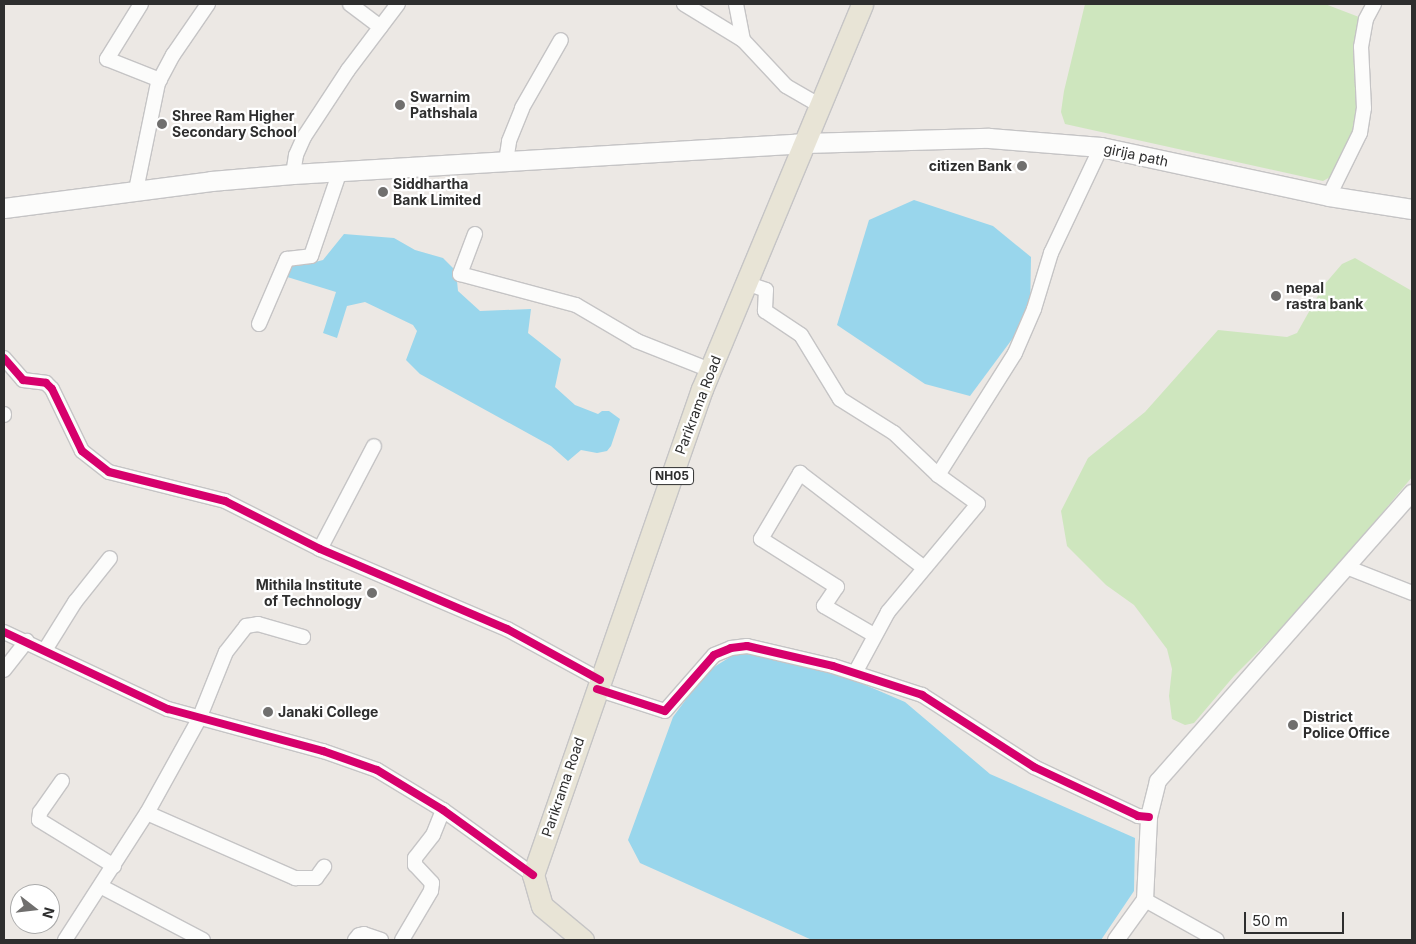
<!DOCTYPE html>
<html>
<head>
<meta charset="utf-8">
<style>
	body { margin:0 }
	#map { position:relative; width:1416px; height:944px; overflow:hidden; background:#ece8e4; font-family:Inter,sans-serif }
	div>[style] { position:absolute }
	.green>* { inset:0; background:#cee6be }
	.water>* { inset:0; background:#99d6ec }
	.roads { filter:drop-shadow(1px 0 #c5c4c5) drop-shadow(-1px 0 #c5c4c5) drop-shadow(0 1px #c5c4c5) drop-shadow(0 -1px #c5c4c5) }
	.minor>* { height:14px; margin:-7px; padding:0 7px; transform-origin:7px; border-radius:7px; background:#fcfcfb }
	.tertiary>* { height:16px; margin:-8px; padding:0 8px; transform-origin:8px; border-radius:8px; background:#fcfcfb }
	.secondary>* { height:19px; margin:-9.5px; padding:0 9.5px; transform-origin:9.5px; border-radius:9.5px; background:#fcfcfb }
	.primary>* { height:21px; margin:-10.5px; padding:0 10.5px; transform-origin:10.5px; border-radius:10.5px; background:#e8e4d6 }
	.cycleway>* { height:8px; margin:-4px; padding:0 4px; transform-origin:4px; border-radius:4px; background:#d6006c }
	.dots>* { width:14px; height:14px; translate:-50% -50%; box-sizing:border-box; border:2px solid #fff; border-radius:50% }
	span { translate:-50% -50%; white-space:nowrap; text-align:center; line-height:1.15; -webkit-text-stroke:4.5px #fff; paint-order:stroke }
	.shield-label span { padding:1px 4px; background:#fff; border:1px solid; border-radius:4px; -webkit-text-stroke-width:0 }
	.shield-label { font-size:12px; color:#2e2e2e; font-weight:700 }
	.poi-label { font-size:14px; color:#2e2e2e; font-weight:700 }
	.left { translate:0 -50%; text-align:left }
	.right { translate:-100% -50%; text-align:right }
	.street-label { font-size:14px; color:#2e2e2e }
	.frame { position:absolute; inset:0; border:5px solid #2e2e2e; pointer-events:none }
	.north { position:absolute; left:10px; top:884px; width:50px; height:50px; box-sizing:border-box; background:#fff; border:1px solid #ababab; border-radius:50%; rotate:106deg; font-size:14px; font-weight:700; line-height:20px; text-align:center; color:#2e2e2e }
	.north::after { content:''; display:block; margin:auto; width:18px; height:22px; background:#706f6e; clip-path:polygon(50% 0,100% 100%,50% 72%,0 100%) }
	.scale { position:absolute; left:1244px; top:912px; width:100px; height:22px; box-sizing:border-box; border:2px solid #2e2e2e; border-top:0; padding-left:6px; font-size:15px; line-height:18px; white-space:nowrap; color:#2e2e2e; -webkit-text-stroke:4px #fff; paint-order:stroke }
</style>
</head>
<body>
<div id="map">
	<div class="green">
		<div style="clip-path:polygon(1085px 4px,1325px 4px,1359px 17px,1355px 49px,1360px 82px,1357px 125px,1332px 176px,1323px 181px,1065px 124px,1061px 112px,1064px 91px)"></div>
		<div style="clip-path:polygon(1355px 258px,1412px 291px,1412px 477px,1311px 599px,1234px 676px,1194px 723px,1185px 725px,1172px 719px,1169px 696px,1172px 669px,1167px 649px,1134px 605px,1106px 585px,1067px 546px,1061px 511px,1088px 458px,1145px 412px,1218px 330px,1287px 337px,1297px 333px,1324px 285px,1342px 264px)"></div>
	</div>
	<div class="water">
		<div style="clip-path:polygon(914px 200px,993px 226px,1031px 257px,1030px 315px,970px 396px,925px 384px,837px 325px,869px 220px)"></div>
		<div style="clip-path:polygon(344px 234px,394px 238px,415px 250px,443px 258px,456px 271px,458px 291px,480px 311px,531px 309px,528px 333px,561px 359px,555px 387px,575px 405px,598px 414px,602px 411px,609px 411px,620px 419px,611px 446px,607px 451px,597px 453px,581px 450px,568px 461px,551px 446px,420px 374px,406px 360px,417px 331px,413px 325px,365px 302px,347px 306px,337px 338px,323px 333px,336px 292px,284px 276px,293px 260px,304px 265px,323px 260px)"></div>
		<div style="clip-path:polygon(743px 649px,800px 657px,905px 702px,990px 774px,1135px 838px,1134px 891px,1101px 940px,812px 940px,640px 863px,628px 840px,673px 717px,706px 672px)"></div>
	</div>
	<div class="roads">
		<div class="minor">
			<div style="left:141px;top:4px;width:65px;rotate:121.7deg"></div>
			<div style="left:107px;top:59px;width:57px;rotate:21.6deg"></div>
			<div style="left:350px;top:4px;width:38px;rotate:37deg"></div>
			<div style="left:684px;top:4px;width:69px;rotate:31.4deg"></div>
			<div style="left:736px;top:4px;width:37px;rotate:79deg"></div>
			<div style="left:743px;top:40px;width:63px;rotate:46.9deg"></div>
			<div style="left:786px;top:86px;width:39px;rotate:30deg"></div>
			<div style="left:506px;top:161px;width:20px;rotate:-81deg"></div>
			<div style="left:509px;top:141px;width:35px;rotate:-68deg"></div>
			<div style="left:522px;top:108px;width:78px;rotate:-60.2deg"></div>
			<div style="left:293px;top:174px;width:19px;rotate:-81deg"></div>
			<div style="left:296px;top:155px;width:20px;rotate:-66deg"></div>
			<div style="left:304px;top:137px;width:80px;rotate:-56.7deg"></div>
			<div style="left:348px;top:70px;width:83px;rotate:-52.9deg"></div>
			<div style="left:136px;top:190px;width:109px;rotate:-78.4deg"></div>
			<div style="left:158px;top:83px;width:32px;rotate:-62deg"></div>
			<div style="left:173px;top:55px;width:62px;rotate:-55.5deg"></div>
			<div style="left:1329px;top:196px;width:70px;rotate:-63.8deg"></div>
			<div style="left:1360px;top:133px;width:25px;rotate:-81deg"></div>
			<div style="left:1364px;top:108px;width:61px;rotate:-92.8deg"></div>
			<div style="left:1361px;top:47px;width:28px;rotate:-80deg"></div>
			<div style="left:1366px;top:19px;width:17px;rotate:-62deg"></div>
			<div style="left:475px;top:234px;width:43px;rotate:110.6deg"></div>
			<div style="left:460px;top:274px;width:120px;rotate:15deg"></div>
			<div style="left:576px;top:305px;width:71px;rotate:30.5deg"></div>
			<div style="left:637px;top:341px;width:79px;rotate:21.7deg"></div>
			<div style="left:746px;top:283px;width:21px;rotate:19deg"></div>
			<div style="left:766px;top:290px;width:21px;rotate:93deg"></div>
			<div style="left:765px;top:311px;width:43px;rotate:33.7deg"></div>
			<div style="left:801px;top:335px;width:75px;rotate:58.6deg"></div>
			<div style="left:840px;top:399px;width:64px;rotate:32.2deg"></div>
			<div style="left:894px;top:433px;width:61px;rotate:43.7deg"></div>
			<div style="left:938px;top:475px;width:49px;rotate:35.9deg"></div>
			<div style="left:978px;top:504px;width:141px;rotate:129.8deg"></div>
			<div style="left:888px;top:612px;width:69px;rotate:118.4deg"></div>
			<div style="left:259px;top:324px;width:71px;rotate:-66.7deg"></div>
			<div style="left:287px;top:259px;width:24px;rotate:-7deg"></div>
			<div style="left:311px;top:256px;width:90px;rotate:-71.2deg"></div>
			<div style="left:4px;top:358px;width:29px;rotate:49deg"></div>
			<div style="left:23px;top:380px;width:23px;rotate:7deg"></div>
			<div style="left:46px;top:383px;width:8px;rotate:45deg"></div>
			<div style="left:52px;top:389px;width:69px;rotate:64.2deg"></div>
			<div style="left:82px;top:451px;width:34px;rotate:38deg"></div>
			<div style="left:109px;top:472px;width:120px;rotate:14deg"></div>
			<div style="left:225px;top:501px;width:106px;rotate:26.8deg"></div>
			<div style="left:320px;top:549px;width:203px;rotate:23.2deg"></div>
			<div style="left:507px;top:629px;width:106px;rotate:28.7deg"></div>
			<div style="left:4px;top:415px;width:1px;rotate:-90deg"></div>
			<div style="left:938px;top:475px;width:144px;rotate:-57.7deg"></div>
			<div style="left:1015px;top:353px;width:48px;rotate:-66.6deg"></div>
			<div style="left:1034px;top:309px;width:59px;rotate:-73.1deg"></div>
			<div style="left:1051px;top:253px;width:117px;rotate:-64.7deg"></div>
			<div style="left:320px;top:549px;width:116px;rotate:-62.3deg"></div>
			<div style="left:1349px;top:568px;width:68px;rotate:21.6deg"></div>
			<div style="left:4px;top:632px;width:181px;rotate:25.2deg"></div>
			<div style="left:168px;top:709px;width:161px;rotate:15.2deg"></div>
			<div style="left:323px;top:751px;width:57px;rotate:19.4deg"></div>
			<div style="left:377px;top:770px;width:77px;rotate:31.2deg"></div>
			<div style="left:443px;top:810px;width:111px;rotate:35.8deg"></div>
			<div style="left:874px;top:635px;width:58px;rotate:-149.9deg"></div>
			<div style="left:824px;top:606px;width:23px;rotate:-56deg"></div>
			<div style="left:837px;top:587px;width:90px;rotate:-147.7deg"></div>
			<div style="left:761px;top:539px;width:77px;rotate:-59.4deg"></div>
			<div style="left:800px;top:473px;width:155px;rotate:37.4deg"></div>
			<div style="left:45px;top:650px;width:57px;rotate:-58deg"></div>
			<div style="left:75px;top:602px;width:56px;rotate:-51.5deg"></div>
			<div style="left:4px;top:670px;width:37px;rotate:-52deg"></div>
			<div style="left:597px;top:689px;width:71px;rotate:17.9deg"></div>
			<div style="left:665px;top:711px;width:74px;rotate:-48.8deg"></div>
			<div style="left:714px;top:655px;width:18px;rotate:-22deg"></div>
			<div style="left:731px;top:648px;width:16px;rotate:-7deg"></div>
			<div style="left:747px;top:646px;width:88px;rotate:13.1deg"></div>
			<div style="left:833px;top:666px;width:94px;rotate:18deg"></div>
			<div style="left:922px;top:695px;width:133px;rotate:32.7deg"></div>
			<div style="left:1034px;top:767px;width:115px;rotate:25.2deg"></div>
			<div style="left:1138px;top:816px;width:11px;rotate:5deg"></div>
			<div style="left:62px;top:781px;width:38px;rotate:125deg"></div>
			<div style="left:40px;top:812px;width:8px;rotate:97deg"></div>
			<div style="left:39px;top:820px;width:88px;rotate:31.5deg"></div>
			<div style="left:147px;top:813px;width:162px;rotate:23.7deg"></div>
			<div style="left:295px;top:878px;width:21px"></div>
			<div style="left:316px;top:878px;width:14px;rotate:-54deg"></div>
			<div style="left:102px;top:887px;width:114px;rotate:27.7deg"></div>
			<div style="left:1145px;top:900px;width:82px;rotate:29.1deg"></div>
			<div style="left:65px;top:940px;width:151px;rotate:-57.2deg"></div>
			<div style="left:147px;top:813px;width:107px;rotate:-61deg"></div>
			<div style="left:199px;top:719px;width:72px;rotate:-68.1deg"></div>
			<div style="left:226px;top:652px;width:33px;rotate:-52deg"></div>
			<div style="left:246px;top:626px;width:12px;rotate:-9deg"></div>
			<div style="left:258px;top:624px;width:47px;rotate:16.1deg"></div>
			<div style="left:355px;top:940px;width:6px;rotate:-51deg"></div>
			<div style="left:359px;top:935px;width:5px;rotate:-11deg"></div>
			<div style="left:364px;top:934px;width:18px;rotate:19deg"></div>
			<div style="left:402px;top:940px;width:57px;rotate:-59.4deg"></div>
			<div style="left:431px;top:891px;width:8px;rotate:-83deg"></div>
			<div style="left:432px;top:883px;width:25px;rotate:-133deg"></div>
			<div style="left:415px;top:865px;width:7px;rotate:-90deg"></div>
			<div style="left:415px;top:858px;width:29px;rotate:-52deg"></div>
			<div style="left:433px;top:835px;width:27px;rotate:-68deg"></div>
		</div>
		<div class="tertiary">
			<div style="left:1116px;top:940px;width:49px;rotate:-54.1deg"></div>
			<div style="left:1145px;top:900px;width:83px;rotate:-87.2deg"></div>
			<div style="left:1149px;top:817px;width:37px;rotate:-76deg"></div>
			<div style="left:1158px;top:781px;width:384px;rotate:-48.6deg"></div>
		</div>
		<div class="secondary">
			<div style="left:4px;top:208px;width:209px;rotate:-7.4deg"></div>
			<div style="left:211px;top:181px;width:82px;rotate:-4.9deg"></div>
			<div style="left:293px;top:174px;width:513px;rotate:-3.46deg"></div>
			<div style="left:805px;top:143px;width:184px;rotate:-1.6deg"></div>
			<div style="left:989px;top:138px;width:112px;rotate:4.6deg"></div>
			<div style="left:1101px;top:147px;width:233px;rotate:12.1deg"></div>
			<div style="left:1329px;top:196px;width:84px;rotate:8.9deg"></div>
		</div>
		<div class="primary">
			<div style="left:583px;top:940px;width:53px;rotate:-140.3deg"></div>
			<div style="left:542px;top:906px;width:32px;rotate:-106deg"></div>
			<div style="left:533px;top:875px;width:515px;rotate:-70.83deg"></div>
			<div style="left:702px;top:389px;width:417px;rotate:-67.4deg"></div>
		</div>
	</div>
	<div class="cycleway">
		<div style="left:4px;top:358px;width:29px;rotate:49deg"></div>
		<div style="left:23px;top:380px;width:23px;rotate:7deg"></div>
		<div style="left:46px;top:383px;width:8px;rotate:45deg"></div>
		<div style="left:52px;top:389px;width:69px;rotate:64.2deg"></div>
		<div style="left:82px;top:451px;width:34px;rotate:38deg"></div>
		<div style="left:109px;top:472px;width:120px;rotate:14deg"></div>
		<div style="left:225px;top:501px;width:106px;rotate:26.8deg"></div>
		<div style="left:320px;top:549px;width:203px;rotate:23.2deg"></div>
		<div style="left:507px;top:629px;width:106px;rotate:28.7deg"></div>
		<div style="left:4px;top:632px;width:181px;rotate:25.2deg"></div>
		<div style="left:168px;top:709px;width:161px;rotate:15.2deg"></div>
		<div style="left:323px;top:751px;width:57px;rotate:19.4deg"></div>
		<div style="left:377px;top:770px;width:77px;rotate:31.2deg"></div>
		<div style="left:443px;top:810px;width:111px;rotate:35.8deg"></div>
		<div style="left:597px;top:689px;width:71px;rotate:17.9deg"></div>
		<div style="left:665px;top:711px;width:74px;rotate:-48.8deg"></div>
		<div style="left:714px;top:655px;width:18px;rotate:-22deg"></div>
		<div style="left:731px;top:648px;width:16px;rotate:-7deg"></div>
		<div style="left:747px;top:646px;width:88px;rotate:13.1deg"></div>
		<div style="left:833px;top:666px;width:94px;rotate:18deg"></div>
		<div style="left:922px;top:695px;width:133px;rotate:32.7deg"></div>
		<div style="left:1034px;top:767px;width:115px;rotate:25.2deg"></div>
		<div style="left:1138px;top:816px;width:11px;rotate:5deg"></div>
	</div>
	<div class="dots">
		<div style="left:400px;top:105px;background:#706f6e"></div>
		<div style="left:162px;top:124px;background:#706f6e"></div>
		<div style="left:1022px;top:166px;background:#706f6e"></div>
		<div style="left:383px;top:192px;background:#706f6e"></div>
		<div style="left:1276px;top:296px;background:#706f6e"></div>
		<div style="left:372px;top:593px;background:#706f6e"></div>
		<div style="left:268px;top:712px;background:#706f6e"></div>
		<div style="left:1293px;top:725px;background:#706f6e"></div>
	</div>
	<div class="shield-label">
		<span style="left:672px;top:476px">NH05</span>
	</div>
	<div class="poi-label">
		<span class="left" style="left:410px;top:105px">Swarnim<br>Pathshala</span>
		<span class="left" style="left:172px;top:124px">Shree Ram Higher<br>Secondary School</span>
		<span class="right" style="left:1012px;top:166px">citizen Bank</span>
		<span class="left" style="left:393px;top:192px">Siddhartha<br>Bank Limited</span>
		<span class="left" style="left:1286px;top:296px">nepal<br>rastra bank</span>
		<span class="right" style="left:362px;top:593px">Mithila Institute<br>of Technology</span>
		<span class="left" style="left:278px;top:712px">Janaki College</span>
		<span class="left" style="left:1303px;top:725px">District<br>Police Office</span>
	</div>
	<div class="street-label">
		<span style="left:1136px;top:155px;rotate:12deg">girija path</span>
		<span style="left:698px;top:405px;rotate:-69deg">Parikrama Road</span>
		<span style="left:563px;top:787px;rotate:-71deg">Parikrama Road</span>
	</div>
	<div class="frame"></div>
	<div class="north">N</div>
	<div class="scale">50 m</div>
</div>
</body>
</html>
